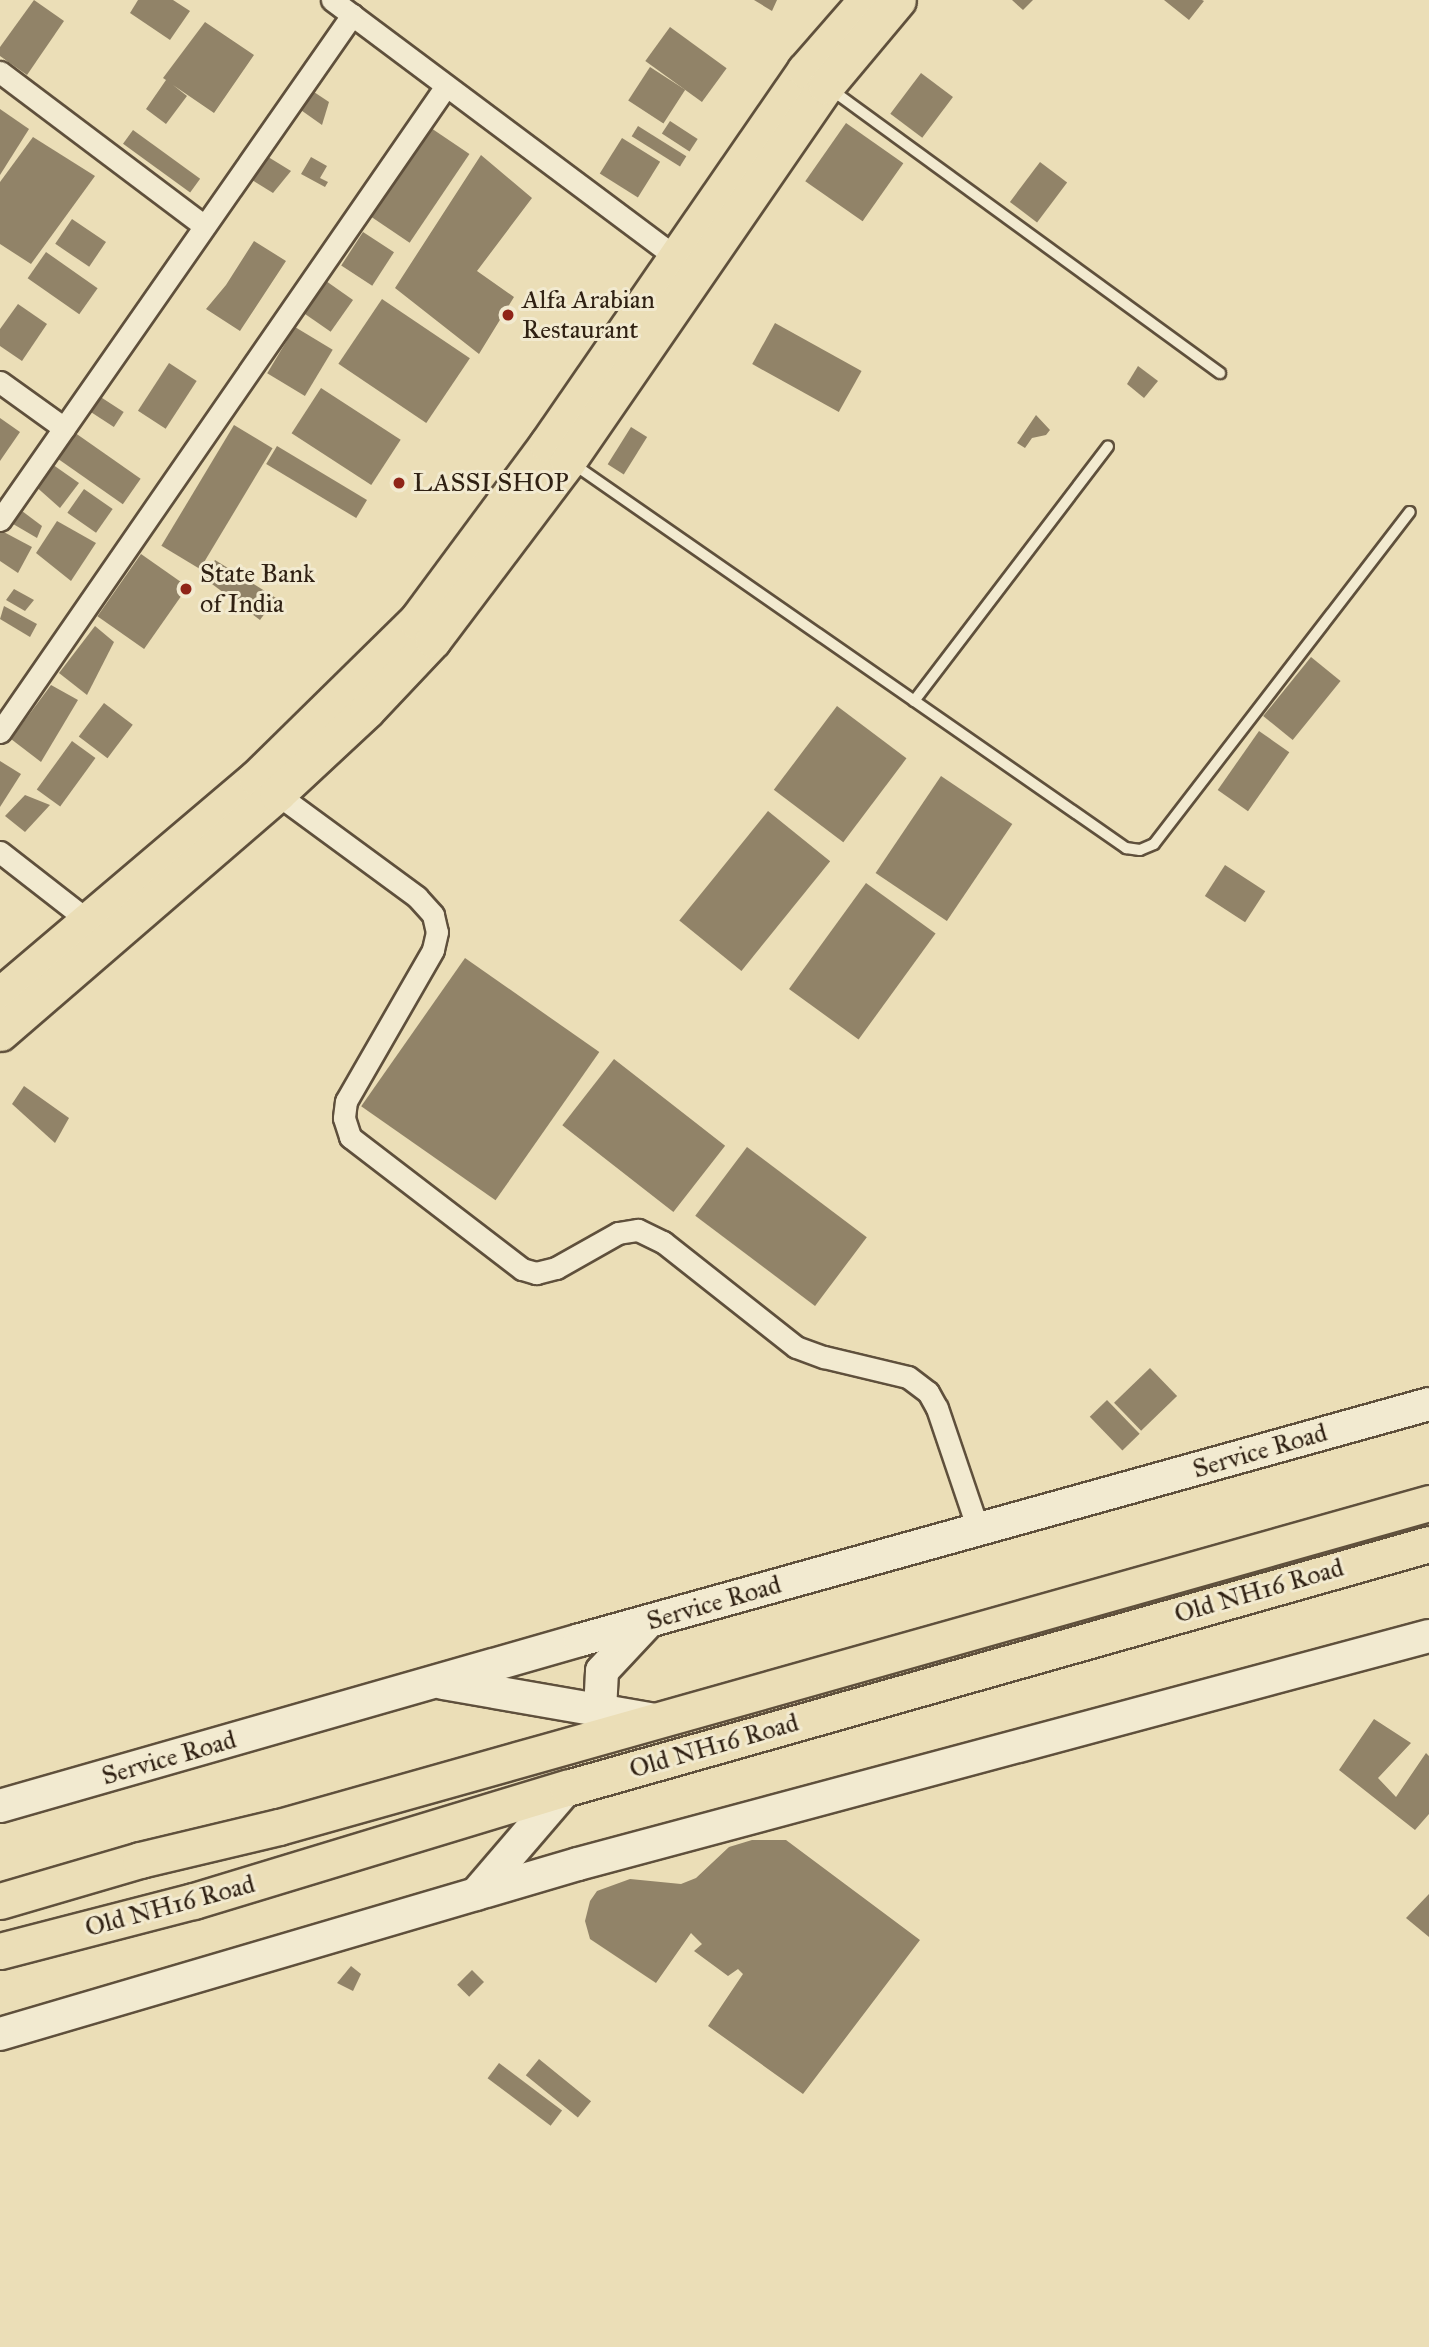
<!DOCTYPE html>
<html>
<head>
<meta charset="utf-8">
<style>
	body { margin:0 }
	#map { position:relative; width:1429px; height:2347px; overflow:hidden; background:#ebdeb7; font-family:"IM FELL Great Primer",serif }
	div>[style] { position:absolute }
	.building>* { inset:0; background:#918368; transform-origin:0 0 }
	.roads { filter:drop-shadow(2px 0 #5f503c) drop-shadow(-2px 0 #5f503c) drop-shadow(0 2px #5f503c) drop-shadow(0 -2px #5f503c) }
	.lane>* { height:10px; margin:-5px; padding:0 5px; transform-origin:5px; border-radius:5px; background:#f2ead0 }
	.street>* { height:21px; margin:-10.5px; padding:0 10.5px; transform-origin:10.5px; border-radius:10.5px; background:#f2ead0 }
	.secondary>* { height:32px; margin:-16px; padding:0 16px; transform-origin:16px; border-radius:16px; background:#f2ead0 }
	.primary>* { height:35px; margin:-17.5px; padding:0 17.5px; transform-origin:17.5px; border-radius:17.5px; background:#ebdeb7 }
	.dots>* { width:19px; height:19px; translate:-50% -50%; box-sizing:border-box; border:4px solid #f2ead0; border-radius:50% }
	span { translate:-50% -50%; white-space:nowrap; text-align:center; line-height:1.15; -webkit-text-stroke:6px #f2ead0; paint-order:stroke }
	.poi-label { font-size:26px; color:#302113 }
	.left { translate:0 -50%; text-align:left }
	.street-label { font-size:26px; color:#302113 }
</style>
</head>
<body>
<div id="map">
	<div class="building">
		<div style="clip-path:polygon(34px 0,64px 21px,27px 75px,0 56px,0 47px)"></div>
		<div style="clip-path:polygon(138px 0,173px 0,190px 11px,170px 40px,130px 13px)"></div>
		<div style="clip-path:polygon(754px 0,777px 0,772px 11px)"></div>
		<div style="clip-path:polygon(1012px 0,1033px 0,1023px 10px)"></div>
		<div style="clip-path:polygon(1164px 0,1202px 0,1204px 1px,1189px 20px)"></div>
		<div style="clip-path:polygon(205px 22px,254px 55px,214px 113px,173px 85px,187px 96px,166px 124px,146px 109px,166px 80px,163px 78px)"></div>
		<div style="left:670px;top:27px;width:70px;height:42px;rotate:36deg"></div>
		<div style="left:650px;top:67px;width:42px;height:40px;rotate:33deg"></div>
		<div style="left:921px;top:73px;width:40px;height:51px;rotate:37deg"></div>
		<div style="clip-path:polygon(311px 90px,329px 102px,322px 125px,298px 108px)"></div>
		<div style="clip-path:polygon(0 109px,29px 129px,0 175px)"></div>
		<div style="left:670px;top:121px;width:33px;height:15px;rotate:33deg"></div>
		<div style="left:846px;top:123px;width:70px;height:71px;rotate:35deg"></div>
		<div style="left:428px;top:126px;width:50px;height:107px;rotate:34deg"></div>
		<div style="left:638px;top:126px;width:57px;height:12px;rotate:32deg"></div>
		<div style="left:133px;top:130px;width:83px;height:17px;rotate:36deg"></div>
		<div style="clip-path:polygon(33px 137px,95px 176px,31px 264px,0 244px,0 182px)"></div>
		<div style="left:622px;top:138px;width:45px;height:42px;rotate:32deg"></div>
		<div style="clip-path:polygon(265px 155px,291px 171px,273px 193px,249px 178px)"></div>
		<div style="clip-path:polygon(481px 155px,532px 198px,477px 271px,514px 297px,479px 354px,395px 288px)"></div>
		<div style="clip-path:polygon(311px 157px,327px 166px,320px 178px,328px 182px,325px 187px,301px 174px)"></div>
		<div style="left:1040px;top:162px;width:34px;height:50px;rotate:37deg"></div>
		<div style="left:72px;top:219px;width:41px;height:30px;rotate:34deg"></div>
		<div style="left:363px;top:232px;width:37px;height:40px;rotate:33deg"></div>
		<div style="clip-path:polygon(254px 241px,286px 261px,240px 331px,206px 309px,226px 285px)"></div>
		<div style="left:46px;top:252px;width:63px;height:32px;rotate:35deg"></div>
		<div style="left:326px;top:281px;width:33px;height:39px;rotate:35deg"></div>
		<div style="left:382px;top:299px;width:106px;height:78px;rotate:34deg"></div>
		<div style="clip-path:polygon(18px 304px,47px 324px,22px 361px,0 346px,0 329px)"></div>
		<div style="left:775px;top:323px;width:99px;height:47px;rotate:29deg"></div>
		<div style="left:295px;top:327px;width:44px;height:54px;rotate:31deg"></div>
		<div style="left:169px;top:363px;width:33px;height:57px;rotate:33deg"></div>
		<div style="clip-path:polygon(1138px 366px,1158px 381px,1144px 398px,1127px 384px)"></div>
		<div style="left:321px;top:388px;width:95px;height:54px;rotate:33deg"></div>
		<div style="left:96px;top:394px;width:33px;height:18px;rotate:33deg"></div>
		<div style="clip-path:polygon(1036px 415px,1050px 430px,1046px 435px,1032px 438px,1025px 448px,1017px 443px)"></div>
		<div style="clip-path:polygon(0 418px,20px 432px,0 461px)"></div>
		<div style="left:234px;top:425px;width:45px;height:141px;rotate:31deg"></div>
		<div style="left:631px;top:427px;width:19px;height:44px;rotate:32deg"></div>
		<div style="left:71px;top:430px;width:85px;height:31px;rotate:35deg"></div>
		<div style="left:277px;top:446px;width:105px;height:21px;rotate:31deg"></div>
		<div style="clip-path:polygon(49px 462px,79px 483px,60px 508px,33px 484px)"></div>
		<div style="left:84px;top:489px;width:35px;height:29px;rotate:35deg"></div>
		<div style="clip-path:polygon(18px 508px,42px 526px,37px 538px,8px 521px)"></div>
		<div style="clip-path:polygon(57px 521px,96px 543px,71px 581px,36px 553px)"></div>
		<div style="clip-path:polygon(0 530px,32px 547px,18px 573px,0 561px)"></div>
		<div style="left:141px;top:554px;width:57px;height:76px;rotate:35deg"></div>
		<div style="clip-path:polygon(215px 560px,276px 598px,260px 620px,204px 578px)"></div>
		<div style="clip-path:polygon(14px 589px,34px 600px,25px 611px,6px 600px)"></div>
		<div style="clip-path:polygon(4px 606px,37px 624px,30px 637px,0 619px)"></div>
		<div style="clip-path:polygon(95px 626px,114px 642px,87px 695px,59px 673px)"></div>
		<div style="left:1311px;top:657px;width:38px;height:76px;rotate:39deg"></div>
		<div style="clip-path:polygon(51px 685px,78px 700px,41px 762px,11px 739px)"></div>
		<div style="left:104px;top:703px;width:36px;height:42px;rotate:37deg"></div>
		<div style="left:837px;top:706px;width:87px;height:105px;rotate:37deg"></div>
		<div style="left:1259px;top:731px;width:37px;height:72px;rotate:35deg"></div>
		<div style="left:72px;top:741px;width:29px;height:60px;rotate:36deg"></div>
		<div style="clip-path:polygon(0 761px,21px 774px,0 807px)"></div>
		<div style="left:941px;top:776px;width:86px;height:117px;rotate:34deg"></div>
		<div style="clip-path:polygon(25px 795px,50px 805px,25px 832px,5px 816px)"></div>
		<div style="left:768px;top:811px;width:80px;height:141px;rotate:39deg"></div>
		<div style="left:1225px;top:865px;width:48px;height:37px;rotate:33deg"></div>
		<div style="left:866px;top:883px;width:86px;height:131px;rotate:36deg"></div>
		<div style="left:465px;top:958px;width:164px;height:181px;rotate:35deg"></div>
		<div style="left:614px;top:1059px;width:141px;height:84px;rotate:38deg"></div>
		<div style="clip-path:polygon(24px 1086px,69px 1118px,55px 1143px,12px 1104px)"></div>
		<div style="left:747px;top:1147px;width:150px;height:86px;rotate:37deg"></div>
		<div style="left:1150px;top:1368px;width:39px;height:50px;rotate:46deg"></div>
		<div style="left:1107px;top:1400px;width:47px;height:24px;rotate:46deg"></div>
		<div style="clip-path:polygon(1374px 1719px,1411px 1743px,1378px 1778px,1396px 1797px,1426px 1753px,1429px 1756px,1429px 1814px,1415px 1830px,1339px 1770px)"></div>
		<div style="clip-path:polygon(752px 1840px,786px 1840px,920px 1940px,803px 2094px,708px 2026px,743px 1974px,738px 1969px,728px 1976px,694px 1951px,702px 1944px,691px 1933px,656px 1983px,590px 1939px,585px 1921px,590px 1901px,597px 1891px,630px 1879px,681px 1884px,696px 1878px,729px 1847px)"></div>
		<div style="clip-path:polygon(1429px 1894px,1429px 1937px,1406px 1918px)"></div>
		<div style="clip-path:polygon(351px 1966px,361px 1974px,353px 1991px,337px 1983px)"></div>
		<div style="left:472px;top:1970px;width:17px;height:21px;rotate:45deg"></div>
		<div style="left:539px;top:2059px;width:67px;height:21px;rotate:39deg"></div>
		<div style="left:499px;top:2063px;width:79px;height:19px;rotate:37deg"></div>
	</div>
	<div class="roads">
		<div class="lane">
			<div style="left:829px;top:88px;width:484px;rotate:36.1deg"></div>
			<div style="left:572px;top:463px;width:675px;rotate:34.8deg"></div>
			<div style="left:1126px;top:848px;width:14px;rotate:8deg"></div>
			<div style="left:1140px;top:850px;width:15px;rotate:-23deg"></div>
			<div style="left:1154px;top:844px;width:419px;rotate:-52.4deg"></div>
			<div style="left:914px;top:701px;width:320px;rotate:-52.7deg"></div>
		</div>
		<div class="street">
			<div style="left:332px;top:0;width:439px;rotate:36.8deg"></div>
			<div style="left:0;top:72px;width:254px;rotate:37deg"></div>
			<div style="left:0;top:382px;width:79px;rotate:35.7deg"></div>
			<div style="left:0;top:520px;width:616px;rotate:-55.12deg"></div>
			<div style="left:0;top:732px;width:785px;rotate:-55.38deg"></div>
			<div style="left:277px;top:794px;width:174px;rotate:36.3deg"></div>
			<div style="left:417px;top:897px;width:24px;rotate:48deg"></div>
			<div style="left:433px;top:915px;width:17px;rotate:77deg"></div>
			<div style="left:437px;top:932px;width:18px;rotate:103deg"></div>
			<div style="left:433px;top:950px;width:174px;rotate:119.9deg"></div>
			<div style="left:346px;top:1101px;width:17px;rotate:97deg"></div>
			<div style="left:344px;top:1118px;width:20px;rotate:72deg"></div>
			<div style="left:350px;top:1137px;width:217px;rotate:37.5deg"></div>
			<div style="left:522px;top:1269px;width:15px;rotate:16deg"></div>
			<div style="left:536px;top:1273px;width:21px;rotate:-14deg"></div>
			<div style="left:556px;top:1268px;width:71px;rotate:-29.4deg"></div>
			<div style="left:618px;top:1233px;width:20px;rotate:-9deg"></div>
			<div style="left:638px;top:1230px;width:28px;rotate:26deg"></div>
			<div style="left:663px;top:1242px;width:169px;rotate:38.3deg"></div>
			<div style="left:796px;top:1347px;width:30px;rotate:20deg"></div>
			<div style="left:824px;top:1357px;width:86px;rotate:13.4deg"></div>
			<div style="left:908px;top:1377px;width:25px;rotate:37deg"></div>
			<div style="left:928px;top:1392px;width:18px;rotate:61deg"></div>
			<div style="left:937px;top:1408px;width:128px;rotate:71.3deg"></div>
			<div style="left:0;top:852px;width:120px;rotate:37.9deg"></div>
		</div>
		<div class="secondary">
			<div style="left:443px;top:1683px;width:214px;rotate:9.9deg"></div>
			<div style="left:600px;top:1711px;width:40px;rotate:-87.1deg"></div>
			<div style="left:602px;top:1671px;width:67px;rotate:-46.8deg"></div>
			<div style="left:0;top:1806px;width:603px;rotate:-15.97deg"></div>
			<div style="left:580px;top:1640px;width:881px;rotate:-15.53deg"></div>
			<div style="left:476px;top:1894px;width:140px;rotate:-49.4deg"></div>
			<div style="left:0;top:2034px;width:602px;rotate:-16.39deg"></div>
			<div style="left:578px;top:1864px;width:881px;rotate:-15deg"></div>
		</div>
		<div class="primary">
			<div style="left:0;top:995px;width:336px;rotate:-40.3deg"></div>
			<div style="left:256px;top:778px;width:224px;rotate:-44.5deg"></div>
			<div style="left:416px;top:621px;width:220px;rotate:-53.5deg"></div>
			<div style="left:547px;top:444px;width:454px;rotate:-55.4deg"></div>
			<div style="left:805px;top:70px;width:93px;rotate:-48.9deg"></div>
			<div style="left:0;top:1033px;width:366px;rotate:-40.8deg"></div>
			<div style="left:277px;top:794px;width:123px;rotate:-43deg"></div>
			<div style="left:367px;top:710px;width:96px;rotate:-46.7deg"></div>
			<div style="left:433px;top:640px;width:224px;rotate:-53deg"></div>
			<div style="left:568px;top:461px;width:455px;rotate:-55.5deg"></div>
			<div style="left:826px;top:86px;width:112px;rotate:-50.1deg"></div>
			<div style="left:0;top:1901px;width:146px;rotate:-16.3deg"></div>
			<div style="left:140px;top:1860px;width:143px;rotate:-13.4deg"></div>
			<div style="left:279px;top:1827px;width:1195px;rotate:-15.73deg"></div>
			<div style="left:0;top:1951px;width:200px;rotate:-14.5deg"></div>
			<div style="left:194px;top:1901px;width:390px;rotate:-16.9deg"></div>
			<div style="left:567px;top:1788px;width:896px;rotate:-15.8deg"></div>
		</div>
	</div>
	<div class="dots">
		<div style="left:508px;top:315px;background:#8f2418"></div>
		<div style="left:399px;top:483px;background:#8f2418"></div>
		<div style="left:186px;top:589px;background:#8f2418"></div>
	</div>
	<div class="poi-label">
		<span class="left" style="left:522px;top:315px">Alfa Arabian<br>Restaurant</span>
		<span class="left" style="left:413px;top:483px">LASSI SHOP</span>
		<span class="left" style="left:200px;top:589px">State Bank<br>of India</span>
	</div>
	<div class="street-label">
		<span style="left:1260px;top:1451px;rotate:-16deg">Service Road</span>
		<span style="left:1259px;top:1591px;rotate:-16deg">Old NH16 Road</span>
		<span style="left:714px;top:1603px;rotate:-16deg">Service Road</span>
		<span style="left:714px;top:1746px;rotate:-16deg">Old NH16 Road</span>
		<span style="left:169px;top:1758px;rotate:-16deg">Service Road</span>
		<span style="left:170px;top:1906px;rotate:-15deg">Old NH16 Road</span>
	</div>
</div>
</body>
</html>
